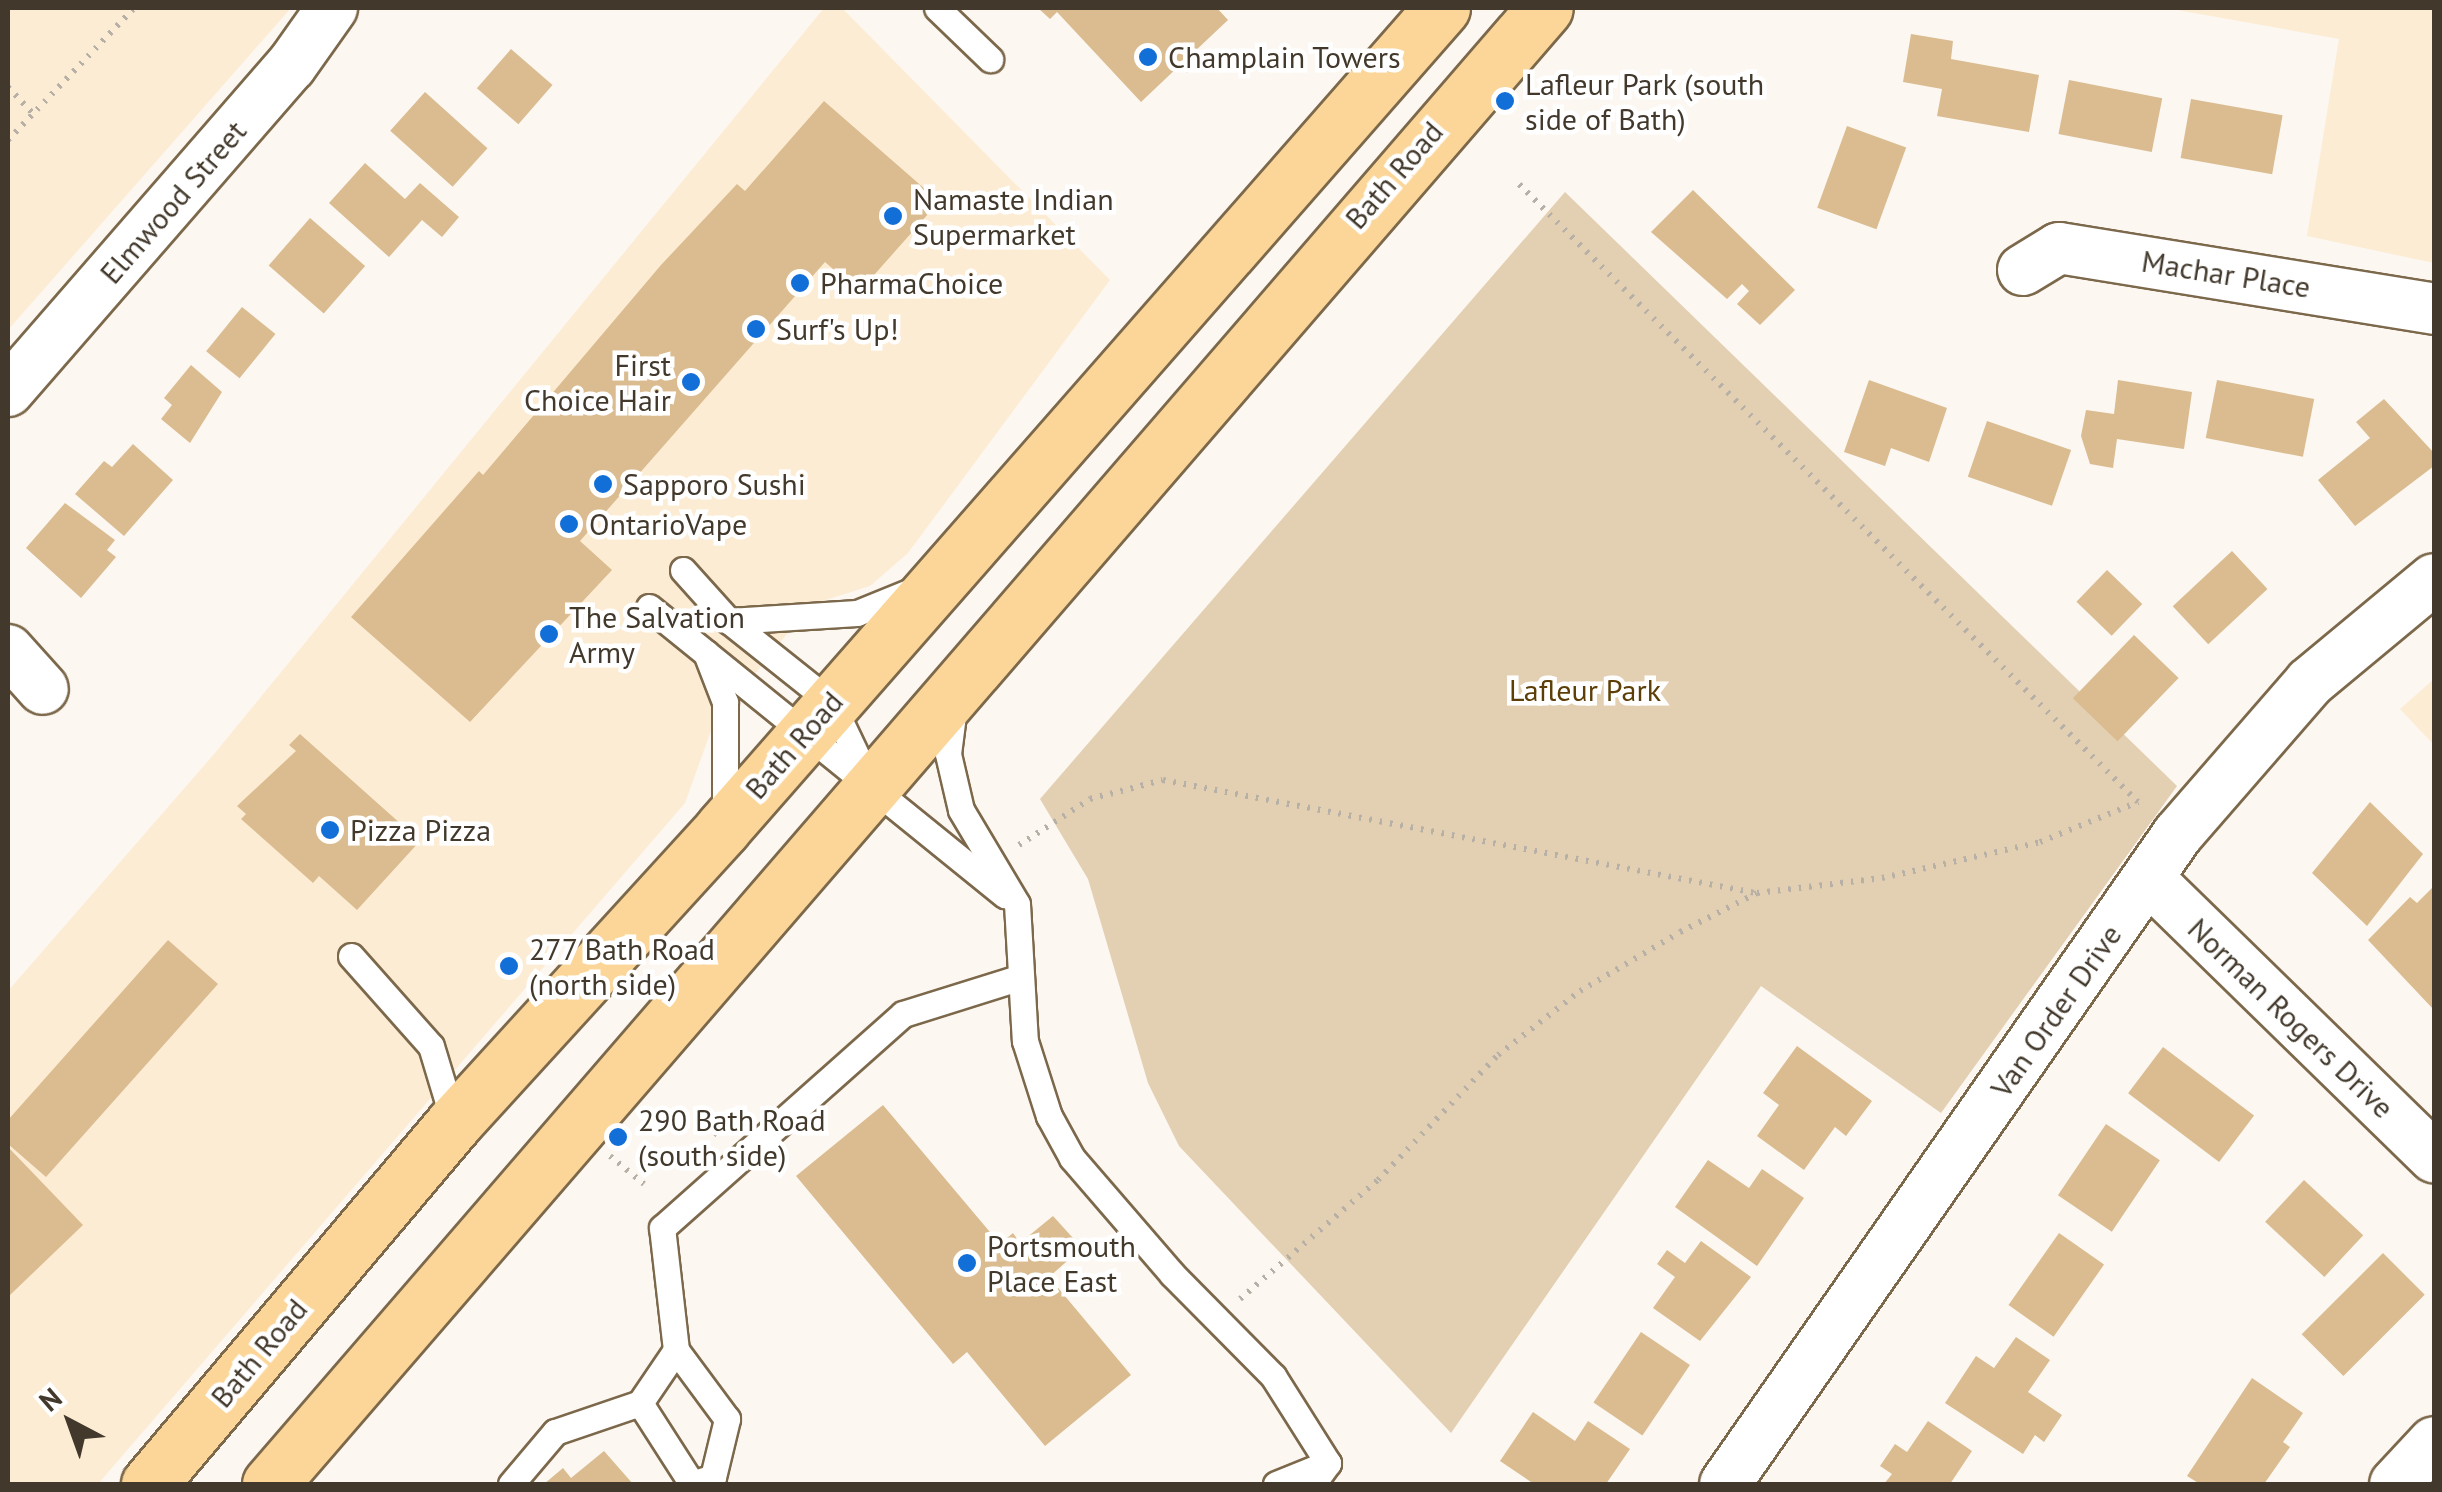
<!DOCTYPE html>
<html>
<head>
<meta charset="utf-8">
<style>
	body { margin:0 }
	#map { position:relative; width:2442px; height:1492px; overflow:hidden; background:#fcf7f0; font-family:"PT Sans",sans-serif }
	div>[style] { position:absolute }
	.built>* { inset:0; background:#fdecd4 }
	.green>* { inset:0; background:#e3cfb1 }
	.building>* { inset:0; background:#dabc90; transform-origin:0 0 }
	.path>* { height:6px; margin-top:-3px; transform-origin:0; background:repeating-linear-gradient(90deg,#b7b0a7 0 2.5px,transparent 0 10.5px) }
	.roads { filter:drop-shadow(2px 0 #7c684b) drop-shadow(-2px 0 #7c684b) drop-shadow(0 2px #7c684b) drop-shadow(0 -2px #7c684b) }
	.lane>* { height:25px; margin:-12.5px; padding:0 12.5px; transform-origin:12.5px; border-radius:12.5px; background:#fff }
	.street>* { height:50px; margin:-25px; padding:0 25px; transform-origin:25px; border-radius:25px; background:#fff }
	.primary>* { height:55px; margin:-27.5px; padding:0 27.5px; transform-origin:27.5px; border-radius:27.5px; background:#fbd698 }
	.dots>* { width:28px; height:28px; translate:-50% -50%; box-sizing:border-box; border:5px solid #fff; border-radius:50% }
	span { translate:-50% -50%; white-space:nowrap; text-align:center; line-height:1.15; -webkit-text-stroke:9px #fff; paint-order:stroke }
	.poi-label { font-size:30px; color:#42392c }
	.left { translate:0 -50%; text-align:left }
	.right { translate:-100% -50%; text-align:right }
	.street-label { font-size:30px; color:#42392c }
	.park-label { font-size:30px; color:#5c3e06 }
	.frame { position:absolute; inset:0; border:10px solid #42392c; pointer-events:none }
	.north { position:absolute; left:20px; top:1372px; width:100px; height:100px; -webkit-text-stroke:8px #fff; paint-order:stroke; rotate:319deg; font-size:28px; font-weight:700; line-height:40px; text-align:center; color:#42392c }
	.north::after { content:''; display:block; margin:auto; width:35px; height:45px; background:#42392c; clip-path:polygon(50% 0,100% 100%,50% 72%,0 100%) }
</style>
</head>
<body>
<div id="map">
	<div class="built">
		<div style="clip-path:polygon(8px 8px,291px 8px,8px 330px)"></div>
		<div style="clip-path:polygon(824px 8px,842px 8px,1110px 280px,908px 553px,870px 586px,810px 605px,712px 728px,685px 803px,98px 1484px,8px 1484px,8px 991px,215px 753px)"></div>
		<div style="clip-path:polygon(2166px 8px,2434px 8px,2434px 263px,2307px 236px,2339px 39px)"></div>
		<div style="clip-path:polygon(2434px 679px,2434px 745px,2400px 709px)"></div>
	</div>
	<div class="green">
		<div style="clip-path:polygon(1565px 192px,2177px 786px,1941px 1113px,1761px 986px,1451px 1433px,1179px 1146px,1148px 1083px,1088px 879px,1040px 799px)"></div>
	</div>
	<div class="building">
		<div style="clip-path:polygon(1038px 8px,1217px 8px,1228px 20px,1193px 53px,1200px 61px,1187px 73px,1180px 65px,1141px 102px,1057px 12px,1050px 19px)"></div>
		<div style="clip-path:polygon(1911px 34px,1953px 41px,1951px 59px,2039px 75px,2029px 132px,1937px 116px,1942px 89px,1903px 82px)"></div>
		<div style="left:511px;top:49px;width:55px;height:52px;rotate:41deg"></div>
		<div style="left:2069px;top:80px;width:95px;height:55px;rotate:11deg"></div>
		<div style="left:425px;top:92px;width:84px;height:52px;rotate:42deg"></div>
		<div style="left:2191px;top:99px;width:93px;height:60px;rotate:10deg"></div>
		<div style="clip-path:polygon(824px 101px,933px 196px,923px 207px,929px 213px,859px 292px,825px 262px,580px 541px,612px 570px,470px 722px,351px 617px,479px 471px,483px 475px,661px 265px,737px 184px,745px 191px)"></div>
		<div style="left:1847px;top:126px;width:63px;height:87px;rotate:20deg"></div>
		<div style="clip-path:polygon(365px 163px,405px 199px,420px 183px,459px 217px,442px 237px,422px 220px,389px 257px,329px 203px)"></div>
		<div style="clip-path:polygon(1693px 190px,1795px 290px,1760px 325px,1737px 304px,1749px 291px,1742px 284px,1727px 299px,1651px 232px)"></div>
		<div style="left:310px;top:218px;width:73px;height:63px;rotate:41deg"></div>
		<div style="left:242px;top:307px;width:43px;height:57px;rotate:39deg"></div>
		<div style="clip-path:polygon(191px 365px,222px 392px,190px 443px,161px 419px,172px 405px,164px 398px)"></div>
		<div style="clip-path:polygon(1869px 380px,1947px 408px,1929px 462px,1891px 448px,1885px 466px,1844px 452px)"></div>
		<div style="clip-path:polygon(2118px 380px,2192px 392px,2184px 449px,2117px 439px,2113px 468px,2090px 464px,2081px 436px,2086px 410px,2114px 414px)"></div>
		<div style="left:2217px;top:380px;width:99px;height:59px;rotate:11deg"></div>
		<div style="clip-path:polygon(2384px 399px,2434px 453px,2434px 466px,2355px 526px,2318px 480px,2370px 438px,2356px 422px)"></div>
		<div style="left:1987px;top:421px;width:89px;height:59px;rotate:19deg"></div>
		<div style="clip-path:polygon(133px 444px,173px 480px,124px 536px,75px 494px,104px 461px,112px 467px)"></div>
		<div style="clip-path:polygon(65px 503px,115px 540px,107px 550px,116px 557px,81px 598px,26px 548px)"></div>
		<div style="left:2232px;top:551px;width:52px;height:81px;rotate:47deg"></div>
		<div style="left:2107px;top:570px;width:49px;height:44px;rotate:44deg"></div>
		<div style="left:2134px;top:635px;width:62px;height:88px;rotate:44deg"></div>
		<div style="clip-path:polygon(300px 734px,420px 841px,357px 910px,319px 876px,313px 883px,241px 819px,246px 814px,237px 806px,296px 751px,289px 745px)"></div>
		<div style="clip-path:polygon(2370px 802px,2423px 854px,2367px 926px,2312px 873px)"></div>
		<div style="clip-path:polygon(2434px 886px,2434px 1010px,2368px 940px,2410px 897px,2417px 903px)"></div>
		<div style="clip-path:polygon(168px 940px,218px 984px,46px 1177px,8px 1144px,8px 1120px)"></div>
		<div style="clip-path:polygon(1797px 1046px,1872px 1101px,1846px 1136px,1835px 1127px,1804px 1170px,1757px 1136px,1779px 1105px,1763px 1093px)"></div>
		<div style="left:2163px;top:1047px;width:114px;height:58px;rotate:37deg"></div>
		<div style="clip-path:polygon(883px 1105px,1000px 1244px,1013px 1233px,1020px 1243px,1053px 1216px,1082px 1248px,1049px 1277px,1131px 1375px,1045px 1446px,967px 1352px,953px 1364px,796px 1176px)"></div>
		<div style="left:2106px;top:1124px;width:65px;height:86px;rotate:34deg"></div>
		<div style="clip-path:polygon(8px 1147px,83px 1225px,9px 1296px,8px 1294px)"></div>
		<div style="clip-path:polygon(1708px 1160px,1749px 1188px,1762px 1169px,1804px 1198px,1757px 1266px,1675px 1207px)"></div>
		<div style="left:2304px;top:1180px;width:81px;height:57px;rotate:43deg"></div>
		<div style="left:2059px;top:1233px;width:55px;height:88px;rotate:35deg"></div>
		<div style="clip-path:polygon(1701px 1241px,1751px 1277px,1700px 1341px,1653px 1308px,1675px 1277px,1657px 1264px,1667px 1250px,1685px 1263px)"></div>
		<div style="left:2383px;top:1253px;width:59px;height:115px;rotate:45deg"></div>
		<div style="left:1641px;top:1332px;width:59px;height:85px;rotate:34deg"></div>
		<div style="clip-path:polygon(2016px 1337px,2050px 1360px,2028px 1392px,2062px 1415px,2044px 1442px,2035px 1435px,2023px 1454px,1945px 1403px,1976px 1356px,1994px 1368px)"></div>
		<div style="clip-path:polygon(2252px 1378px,2303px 1413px,2283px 1442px,2290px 1447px,2264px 1484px,2200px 1484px,2187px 1476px)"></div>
		<div style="clip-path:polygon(1533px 1412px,1575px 1441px,1588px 1421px,1630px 1449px,1606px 1484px,1534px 1484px,1500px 1461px)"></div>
		<div style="clip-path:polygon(1928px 1421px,1972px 1451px,1950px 1484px,1884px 1484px,1892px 1474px,1880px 1466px,1895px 1444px,1907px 1452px)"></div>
		<div style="clip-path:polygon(604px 1451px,633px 1484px,544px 1484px,563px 1468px,571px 1478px)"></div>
	</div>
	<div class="path">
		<div style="left:8px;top:87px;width:37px;rotate:47deg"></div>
		<div style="left:8px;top:140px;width:182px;rotate:-46.3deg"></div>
		<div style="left:1019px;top:845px;width:85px;rotate:-32.9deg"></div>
		<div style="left:1090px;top:799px;width:75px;rotate:-14.6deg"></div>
		<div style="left:1163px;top:780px;width:604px;rotate:10.79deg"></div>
		<div style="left:700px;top:1119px;width:24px;rotate:42deg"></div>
		<div style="left:610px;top:1156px;width:44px;rotate:39.5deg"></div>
		<div style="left:1240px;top:1299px;width:182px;rotate:-40.8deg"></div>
		<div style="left:1378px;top:1180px;width:173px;rotate:-46.2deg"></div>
		<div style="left:1498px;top:1055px;width:104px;rotate:-38deg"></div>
		<div style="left:1580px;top:991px;width:116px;rotate:-30.5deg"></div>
		<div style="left:1680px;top:932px;width:86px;rotate:-26.9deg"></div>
		<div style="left:1757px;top:893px;width:126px;rotate:-6.8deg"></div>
		<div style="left:1882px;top:878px;width:162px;rotate:-12.8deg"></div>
		<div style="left:2040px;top:842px;width:106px;rotate:-22.2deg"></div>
		<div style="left:2138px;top:802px;width:876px;rotate:-135.05deg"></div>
	</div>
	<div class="roads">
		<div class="lane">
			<div style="left:937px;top:8px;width:74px;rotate:43.9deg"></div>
			<div style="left:683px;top:570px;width:69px;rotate:48deg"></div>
			<div style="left:729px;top:621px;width:130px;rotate:38.5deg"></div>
			<div style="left:831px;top:702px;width:86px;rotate:64.6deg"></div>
			<div style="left:649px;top:607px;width:458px;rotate:39deg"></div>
			<div style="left:729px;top:621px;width:128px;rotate:-3.6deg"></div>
			<div style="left:857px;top:613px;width:61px;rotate:-22deg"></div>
			<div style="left:706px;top:653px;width:53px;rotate:68.8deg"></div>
			<div style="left:725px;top:702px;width:107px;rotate:90deg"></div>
			<div style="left:954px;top:707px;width:47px;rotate:97.3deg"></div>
			<div style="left:948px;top:754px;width:57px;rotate:76.9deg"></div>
			<div style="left:961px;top:810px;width:109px;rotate:59.2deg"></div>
			<div style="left:1017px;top:904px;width:137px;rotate:86.7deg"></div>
			<div style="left:1025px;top:1041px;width:79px;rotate:72.3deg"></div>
			<div style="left:1049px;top:1116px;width:48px;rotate:61.3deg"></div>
			<div style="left:1072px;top:1158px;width:153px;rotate:49.2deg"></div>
			<div style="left:1172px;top:1274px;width:144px;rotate:45.3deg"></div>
			<div style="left:1273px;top:1376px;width:103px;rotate:57.7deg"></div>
			<div style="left:1328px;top:1463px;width:26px;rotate:126deg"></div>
			<div style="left:351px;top:956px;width:120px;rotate:48.4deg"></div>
			<div style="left:431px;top:1046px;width:79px;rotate:73.2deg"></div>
			<div style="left:640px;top:1403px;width:96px;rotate:57.3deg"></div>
			<div style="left:692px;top:1484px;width:22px;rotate:-18deg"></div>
			<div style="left:713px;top:1477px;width:60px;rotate:-76.4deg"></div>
			<div style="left:727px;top:1419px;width:86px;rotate:-126.5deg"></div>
			<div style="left:511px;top:1484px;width:68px;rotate:-49.8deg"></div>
			<div style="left:555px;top:1432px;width:90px;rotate:-18.8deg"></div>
			<div style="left:640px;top:1403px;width:64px;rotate:-55.8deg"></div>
			<div style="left:676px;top:1350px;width:123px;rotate:-96.5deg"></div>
			<div style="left:662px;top:1228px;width:322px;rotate:-41.6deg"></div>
			<div style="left:903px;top:1014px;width:121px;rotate:-17.4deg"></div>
			<div style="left:1276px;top:1484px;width:56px;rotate:-22deg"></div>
		</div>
		<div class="street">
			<div style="left:2023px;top:270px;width:42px;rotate:-31.4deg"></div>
			<div style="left:2059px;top:248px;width:380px;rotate:9.2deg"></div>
			<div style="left:8px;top:391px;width:431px;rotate:-49deg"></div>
			<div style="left:291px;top:66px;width:71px;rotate:-54.7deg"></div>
			<div style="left:8px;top:650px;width:52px;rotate:48.1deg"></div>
			<div style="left:2148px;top:878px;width:400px;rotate:44.3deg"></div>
			<div style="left:1725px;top:1484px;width:792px;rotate:-55.13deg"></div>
			<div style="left:2178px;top:834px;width:201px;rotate:-49deg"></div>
			<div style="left:2310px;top:682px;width:161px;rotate:-39.7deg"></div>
			<div style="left:2395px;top:1484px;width:57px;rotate:-47.1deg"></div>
		</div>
		<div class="primary">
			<div style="left:149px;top:1484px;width:473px;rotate:-49.8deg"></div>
			<div style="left:454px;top:1123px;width:398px;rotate:-47.6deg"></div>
			<div style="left:722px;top:829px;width:1092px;rotate:-48.75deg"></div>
			<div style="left:270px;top:1484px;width:1950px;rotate:-49.18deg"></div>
		</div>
	</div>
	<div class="dots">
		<div style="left:1148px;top:57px;background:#136fd8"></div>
		<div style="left:1505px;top:101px;background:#136fd8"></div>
		<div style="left:893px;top:216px;background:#136fd8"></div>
		<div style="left:800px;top:283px;background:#136fd8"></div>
		<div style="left:756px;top:329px;background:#136fd8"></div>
		<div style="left:691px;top:382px;background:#136fd8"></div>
		<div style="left:603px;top:484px;background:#136fd8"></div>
		<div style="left:569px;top:524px;background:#136fd8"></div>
		<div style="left:549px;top:634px;background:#136fd8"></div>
		<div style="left:330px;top:830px;background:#136fd8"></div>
		<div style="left:509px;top:966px;background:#136fd8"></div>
		<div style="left:618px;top:1137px;background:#136fd8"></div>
		<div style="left:967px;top:1263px;background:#136fd8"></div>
	</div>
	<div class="poi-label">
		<span class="left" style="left:1168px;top:57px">Champlain Towers</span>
		<span class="left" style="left:1525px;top:101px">Lafleur Park (south<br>side of Bath)</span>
		<span class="left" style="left:913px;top:216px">Namaste Indian<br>Supermarket</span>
		<span class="left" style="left:820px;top:283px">PharmaChoice</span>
		<span class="left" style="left:776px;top:329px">Surf's Up!</span>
		<span class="right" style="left:671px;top:382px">First<br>Choice Hair</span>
		<span class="left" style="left:623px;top:484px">Sapporo Sushi</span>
		<span class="left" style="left:589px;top:524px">OntarioVape</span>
		<span class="left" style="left:569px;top:634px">The Salvation<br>Army</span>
		<span class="left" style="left:350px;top:830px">Pizza Pizza</span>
		<span class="left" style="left:529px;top:966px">277 Bath Road<br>(north side)</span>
		<span class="left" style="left:638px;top:1137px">290 Bath Road<br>(south side)</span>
		<span class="left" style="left:987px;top:1263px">Portsmouth<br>Place East</span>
	</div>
	<div class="street-label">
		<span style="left:1394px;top:175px;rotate:-49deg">Bath Road</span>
		<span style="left:173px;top:202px;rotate:-49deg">Elmwood Street</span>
		<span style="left:2226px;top:274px;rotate:9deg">Machar Place</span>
		<span style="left:794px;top:745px;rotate:-49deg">Bath Road</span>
		<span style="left:2056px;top:1011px;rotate:-55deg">Van Order Drive</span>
		<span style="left:2291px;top:1018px;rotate:44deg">Norman Rogers Drive</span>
		<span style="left:259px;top:1353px;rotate:-50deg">Bath Road</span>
	</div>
	<div class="park-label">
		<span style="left:1585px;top:690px">Lafleur Park</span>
	</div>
	<div class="frame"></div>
	<div class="north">N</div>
</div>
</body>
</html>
